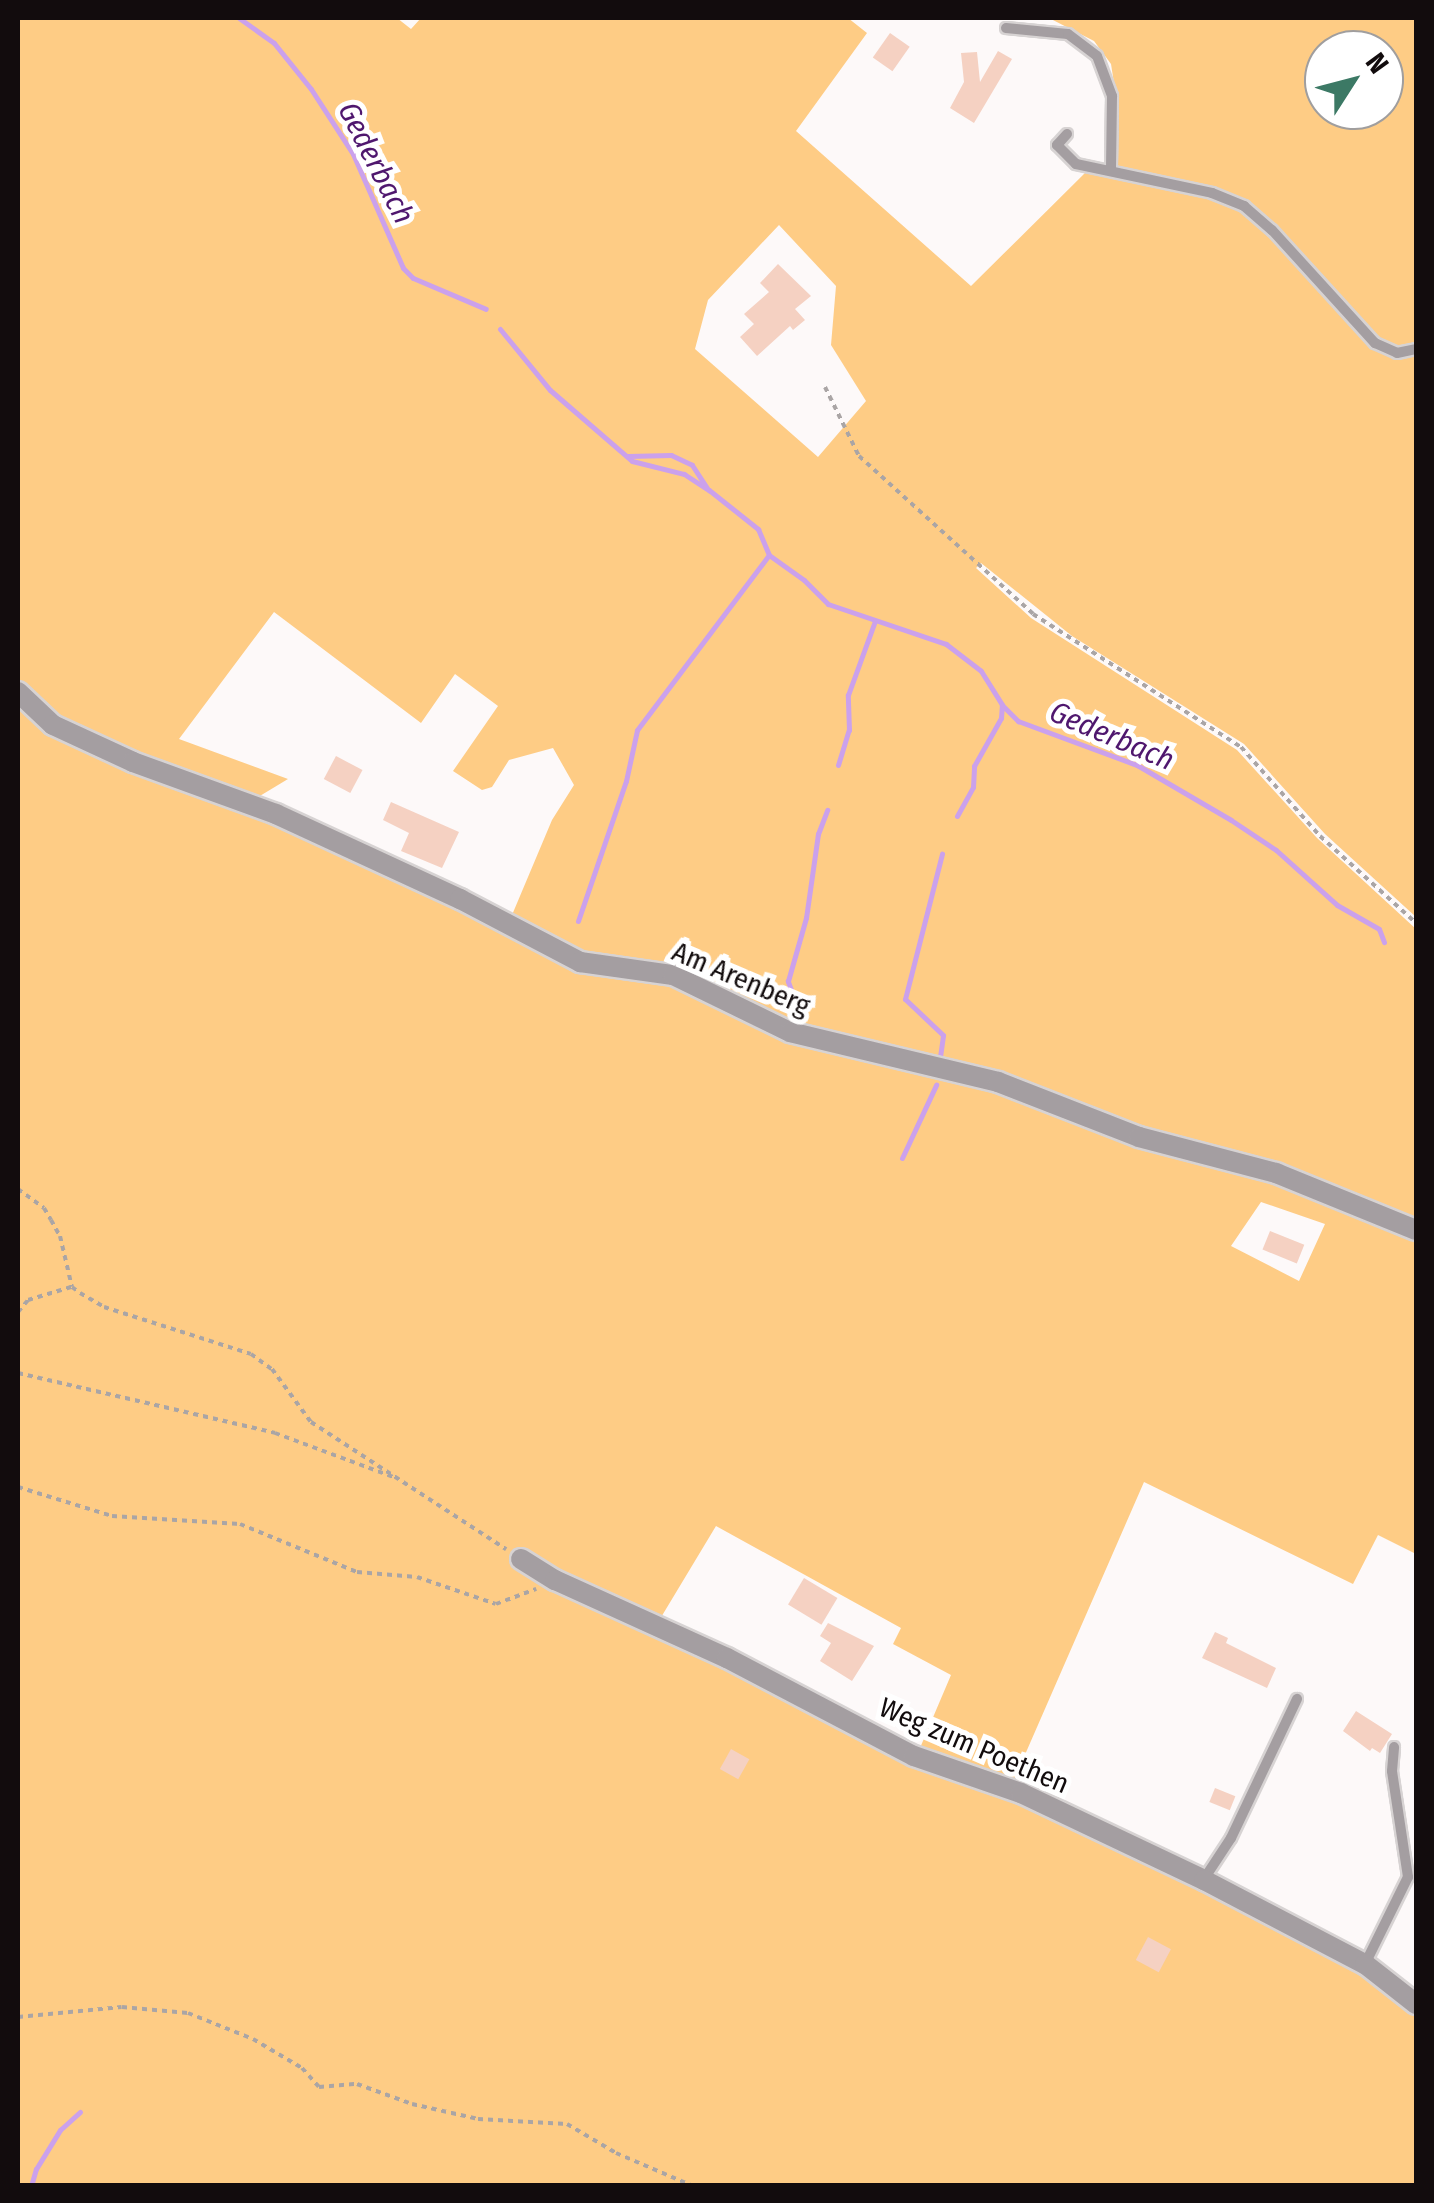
<!DOCTYPE html>
<html>
<head>
<meta charset="utf-8">
<style>
	body { margin:0 }
	#map { position:relative; width:1434px; height:2203px; overflow:hidden; background:#fdf9f9; font-family:"Fira Sans Condensed",sans-serif }
	div>[style] { position:absolute }
	.green>* { inset:0; background:#fecc85 }
	.stream>* { height:5px; margin:-2.5px; padding:0 2.5px; transform-origin:2.5px; border-radius:2.5px; background:#cba1ec }
	.building>* { inset:0; background:#f5d1c2; transform-origin:0 0 }
	.path>* { height:4px; margin-top:-2px; transform-origin:0; background:repeating-linear-gradient(90deg,#aaa5a5 0 5px,transparent 0 10px) }
	.roads { filter:drop-shadow(2px 0 #d7d3d3) drop-shadow(-2px 0 #d7d3d3) drop-shadow(0 2px #d7d3d3) drop-shadow(0 -2px #d7d3d3) }
	.service>* { height:10px; margin:-5px; padding:0 5px; transform-origin:5px; border-radius:5px; background:#a49ea1 }
	.minor>* { height:20px; margin:-10px; padding:0 10px; transform-origin:10px; border-radius:10px; background:#a49ea1 }
	span { translate:-50% -50%; white-space:nowrap; text-align:center; line-height:1.15; -webkit-text-stroke:10px #fff; paint-order:stroke }
	.street-label { font-size:28px; color:#120c0d }
	.water-label { font-size:30px; color:#4f176e; font-style:italic }
	.frame { position:absolute; inset:0; border:20px solid #120c0d; pointer-events:none }
	.north { position:absolute; left:1304px; top:30px; width:100px; height:100px; box-sizing:border-box; background:#fff; border:2px solid #a09e9e; border-radius:50%; rotate:54deg; font-size:28px; font-weight:700; line-height:40px; text-align:center; color:#120c0d }
	.north::after { content:''; display:block; margin:auto; width:35px; height:45px; background:#3c7965; clip-path:polygon(50% 0,100% 100%,50% 72%,0 100%) }
</style>
</head>
<body>
<div id="map">
	<div class="green">
		<div style="clip-path:polygon(evenodd,18px 18px,397px 18px,411px 29px,421px 18px,848px 18px,867px 33px,796px 131px,971px 286px,1086px 172px,1212px 197px,1241px 210px,1270px 233px,1374px 346px,1396px 358px,1416px 353px,1416px 917px,1325px 834px,1244px 744px,1072px 636px,981px 563px,976px 568px,1031px 618px,1237px 750px,1317px 838px,1416px 929px,1416px 1554px,1378px 1535px,1353px 1584px,1144px 1482px,1013px 1782px,917px 1755px,951px 1675px,893px 1644px,901px 1628px,716px 1526px,660px 1619px,724px 1665px,867px 1743px,1038px 1807px,1363px 1967px,1416px 2008px,1416px 2185px,18px 2185px,18px 18px,779px 225px,836px 286px,831px 345px,866px 401px,818px 457px,695px 349px,708px 300px,779px 225px,18px 18px,274px 612px,421px 723px,455px 674px,498px 706px,453px 771px,482px 790px,492px 787px,509px 760px,553px 748px,574px 785px,552px 820px,512px 915px,453px 885px,438px 893px,250px 802px,288px 779px,179px 739px,274px 612px,18px 18px,1261px 1202px,1325px 1224px,1299px 1281px,1231px 1246px,1261px 1202px)"></div>
		<div style="clip-path:polygon(evenodd,1049px 18px,1416px 18px,1416px 345px,1398px 350px,1378px 340px,1246px 204px,1113px 168px,1116px 96px,1111px 64px,1094px 41px,1049px 18px,1324px 50px,1384px 50px,1384px 110px,1324px 110px,1324px 50px)"></div>
	</div>
	<div class="stream">
		<div style="left:239px;top:18px;width:43px;rotate:35.5deg"></div>
		<div style="left:274px;top:43px;width:59px;rotate:51.2deg"></div>
		<div style="left:311px;top:89px;width:77px;rotate:57.1deg"></div>
		<div style="left:353px;top:154px;width:124px;rotate:66.3deg"></div>
		<div style="left:403px;top:268px;width:14px;rotate:45deg"></div>
		<div style="left:413px;top:278px;width:79px;rotate:23deg"></div>
		<div style="left:500px;top:329px;width:79px;rotate:50.7deg"></div>
		<div style="left:550px;top:390px;width:108px;rotate:40.9deg"></div>
		<div style="left:632px;top:461px;width:54px;rotate:14deg"></div>
		<div style="left:684px;top:474px;width:30px;rotate:33deg"></div>
		<div style="left:709px;top:490px;width:63px;rotate:38.5deg"></div>
		<div style="left:758px;top:529px;width:28px;rotate:67deg"></div>
		<div style="left:769px;top:555px;width:43px;rotate:35.5deg"></div>
		<div style="left:804px;top:580px;width:34px;rotate:45deg"></div>
		<div style="left:828px;top:604px;width:125px;rotate:18.7deg"></div>
		<div style="left:946px;top:644px;width:44px;rotate:37.6deg"></div>
		<div style="left:981px;top:671px;width:40px;rotate:58deg"></div>
		<div style="left:1002px;top:705px;width:23px;rotate:45deg"></div>
		<div style="left:1018px;top:721px;width:127px;rotate:20.3deg"></div>
		<div style="left:1137px;top:765px;width:109px;rotate:30.3deg"></div>
		<div style="left:1231px;top:820px;width:54px;rotate:33.7deg"></div>
		<div style="left:1276px;top:850px;width:82px;rotate:42deg"></div>
		<div style="left:1337px;top:905px;width:48px;rotate:29.7deg"></div>
		<div style="left:1379px;top:929px;width:14px;rotate:69deg"></div>
		<div style="left:628px;top:456px;width:43px;rotate:-1.3deg"></div>
		<div style="left:671px;top:455px;width:23px;rotate:25deg"></div>
		<div style="left:692px;top:465px;width:27px;rotate:57deg"></div>
		<div style="left:838px;top:765px;width:37px;rotate:-73deg"></div>
		<div style="left:849px;top:730px;width:35px;rotate:-92deg"></div>
		<div style="left:848px;top:695px;width:79px;rotate:-70deg"></div>
		<div style="left:957px;top:816px;width:33px;rotate:-61deg"></div>
		<div style="left:973px;top:787px;width:21px;rotate:-87deg"></div>
		<div style="left:974px;top:766px;width:55px;rotate:-60.6deg"></div>
		<div style="left:1001px;top:718px;width:13px;rotate:-86deg"></div>
		<div style="left:578px;top:921px;width:148px;rotate:-71.1deg"></div>
		<div style="left:626px;top:781px;width:52px;rotate:-77.8deg"></div>
		<div style="left:637px;top:730px;width:219px;rotate:-53deg"></div>
		<div style="left:798px;top:1009px;width:30px;rotate:-110deg"></div>
		<div style="left:788px;top:981px;width:66px;rotate:-74.1deg"></div>
		<div style="left:806px;top:918px;width:85px;rotate:-81.9deg"></div>
		<div style="left:818px;top:834px;width:26px;rotate:-69deg"></div>
		<div style="left:940px;top:1057px;width:22px;rotate:-82deg"></div>
		<div style="left:943px;top:1035px;width:52px;rotate:-136.5deg"></div>
		<div style="left:905px;top:999px;width:150px;rotate:-75.7deg"></div>
		<div style="left:902px;top:1158px;width:81px;rotate:-65deg"></div>
		<div style="left:31px;top:2186px;width:18px;rotate:-74deg"></div>
		<div style="left:36px;top:2169px;width:46px;rotate:-58.4deg"></div>
		<div style="left:60px;top:2130px;width:27px;rotate:-42deg"></div>
	</div>
	<div class="building">
		<div style="left:890px;top:33px;width:24px;height:30px;rotate:35deg"></div>
		<div style="clip-path:polygon(998px 51px,1012px 59px,974px 123px,950px 108px,964px 82px,961px 53px,977px 52px,980px 82px)"></div>
		<div style="clip-path:polygon(778px 264px,811px 296px,795px 309px,805px 320px,793px 330px,790px 326px,757px 356px,740px 337px,754px 324px,744px 314px,769px 292px,760px 283px)"></div>
		<div style="left:336px;top:756px;width:30px;height:26px;rotate:28deg"></div>
		<div style="clip-path:polygon(391px 802px,459px 832px,442px 868px,401px 851px,409px 833px,383px 820px)"></div>
		<div style="left:1270px;top:1231px;width:37px;height:20px;rotate:22deg"></div>
		<div style="left:804px;top:1578px;width:39px;height:31px;rotate:31deg"></div>
		<div style="clip-path:polygon(828px 1623px,874px 1646px,852px 1681px,820px 1661px,831px 1643px,820px 1636px)"></div>
		<div style="clip-path:polygon(1215px 1632px,1228px 1638px,1226px 1643px,1276px 1668px,1267px 1688px,1202px 1658px)"></div>
		<div style="clip-path:polygon(1356px 1711px,1392px 1734px,1380px 1753px,1372px 1748px,1370px 1751px,1343px 1731px)"></div>
		<div style="left:731px;top:1749px;width:21px;height:23px;rotate:29deg"></div>
		<div style="left:1215px;top:1788px;width:22px;height:15px;rotate:22deg"></div>
		<div style="left:1148px;top:1937px;width:26px;height:26px;rotate:28deg"></div>
	</div>
	<div class="path">
		<div style="left:825px;top:387px;width:77px;rotate:63.8deg"></div>
		<div style="left:859px;top:456px;width:235px;rotate:42.2deg"></div>
		<div style="left:1033px;top:614px;width:247px;rotate:32.6deg"></div>
		<div style="left:1241px;top:747px;width:119px;rotate:48.4deg"></div>
		<div style="left:1320px;top:836px;width:130px;rotate:42.2deg"></div>
		<div style="left:18px;top:1189px;width:32px;rotate:36deg"></div>
		<div style="left:44px;top:1208px;width:14px;rotate:60deg"></div>
		<div style="left:51px;top:1220px;width:18px;rotate:61deg"></div>
		<div style="left:60px;top:1236px;width:52px;rotate:76.8deg"></div>
		<div style="left:72px;top:1287px;width:10px;rotate:37deg"></div>
		<div style="left:80px;top:1293px;width:28px;rotate:30deg"></div>
		<div style="left:104px;top:1307px;width:154px;rotate:17.7deg"></div>
		<div style="left:251px;top:1354px;width:26px;rotate:36deg"></div>
		<div style="left:272px;top:1369px;width:66px;rotate:53.7deg"></div>
		<div style="left:311px;top:1422px;width:233px;rotate:33.1deg"></div>
		<div style="left:18px;top:1312px;width:16px;rotate:-50deg"></div>
		<div style="left:28px;top:1300px;width:45px;rotate:-16.8deg"></div>
		<div style="left:18px;top:1373px;width:264px;rotate:13.1deg"></div>
		<div style="left:275px;top:1433px;width:126px;rotate:20.4deg"></div>
		<div style="left:18px;top:1487px;width:98px;rotate:17.1deg"></div>
		<div style="left:112px;top:1516px;width:128px;rotate:3.6deg"></div>
		<div style="left:240px;top:1524px;width:126px;rotate:22.3deg"></div>
		<div style="left:357px;top:1572px;width:60px;rotate:4.8deg"></div>
		<div style="left:417px;top:1577px;width:83px;rotate:18.9deg"></div>
		<div style="left:496px;top:1604px;width:43px;rotate:-20.6deg"></div>
		<div style="left:18px;top:2017px;width:104px;rotate:-5.5deg"></div>
		<div style="left:122px;top:2007px;width:66px;rotate:5.2deg"></div>
		<div style="left:188px;top:2013px;width:70px;rotate:21.8deg"></div>
		<div style="left:253px;top:2039px;width:57px;rotate:30.6deg"></div>
		<div style="left:302px;top:2068px;width:25px;rotate:48deg"></div>
		<div style="left:319px;top:2087px;width:38px;rotate:-5deg"></div>
		<div style="left:357px;top:2084px;width:59px;rotate:20deg"></div>
		<div style="left:412px;top:2104px;width:68px;rotate:12.8deg"></div>
		<div style="left:478px;top:2119px;width:89px;rotate:3.2deg"></div>
		<div style="left:567px;top:2124px;width:57px;rotate:30.6deg"></div>
		<div style="left:616px;top:2153px;width:84px;rotate:23.2deg"></div>
	</div>
	<div class="roads">
		<div class="service">
			<div style="left:1006px;top:28px;width:62px;rotate:5.5deg"></div>
			<div style="left:1068px;top:34px;width:36px;rotate:37deg"></div>
			<div style="left:1097px;top:56px;width:43px;rotate:69.4deg"></div>
			<div style="left:1112px;top:96px;width:75px;rotate:90.8deg"></div>
			<div style="left:1067px;top:134px;width:15px;rotate:132deg"></div>
			<div style="left:1057px;top:145px;width:27px;rotate:45deg"></div>
			<div style="left:1076px;top:164px;width:139px;rotate:12deg"></div>
			<div style="left:1212px;top:193px;width:35px;rotate:22deg"></div>
			<div style="left:1244px;top:206px;width:37px;rotate:41deg"></div>
			<div style="left:1272px;top:230px;width:153px;rotate:47.7deg"></div>
			<div style="left:1375px;top:343px;width:24px;rotate:24deg"></div>
			<div style="left:1397px;top:353px;width:19px;rotate:-12deg"></div>
			<div style="left:1204px;top:1879px;width:49px;rotate:-56.6deg"></div>
			<div style="left:1231px;top:1838px;width:154px;rotate:-64.6deg"></div>
			<div style="left:1365px;top:1964px;width:97px;rotate:-63.7deg"></div>
			<div style="left:1408px;top:1877px;width:107px;rotate:-98.6deg"></div>
			<div style="left:1392px;top:1771px;width:24px;rotate:-85deg"></div>
		</div>
		<div class="minor">
			<div style="left:18px;top:692px;width:48px;rotate:43.3deg"></div>
			<div style="left:53px;top:725px;width:88px;rotate:24.8deg"></div>
			<div style="left:133px;top:762px;width:152px;rotate:20deg"></div>
			<div style="left:276px;top:814px;width:203px;rotate:24.8deg"></div>
			<div style="left:460px;top:899px;width:136px;rotate:27.7deg"></div>
			<div style="left:580px;top:962px;width:94px;rotate:8deg"></div>
			<div style="left:673px;top:975px;width:130px;rotate:26deg"></div>
			<div style="left:790px;top:1032px;width:214px;rotate:13.5deg"></div>
			<div style="left:998px;top:1082px;width:151px;rotate:21.3deg"></div>
			<div style="left:1139px;top:1137px;width:142px;rotate:14.7deg"></div>
			<div style="left:1276px;top:1173px;width:151px;rotate:22.2deg"></div>
			<div style="left:521px;top:1559px;width:40px;rotate:32deg"></div>
			<div style="left:555px;top:1580px;width:189px;rotate:24.4deg"></div>
			<div style="left:727px;top:1658px;width:211px;rotate:27.7deg"></div>
			<div style="left:914px;top:1756px;width:113px;rotate:19.1deg"></div>
			<div style="left:1021px;top:1793px;width:203px;rotate:25.4deg"></div>
			<div style="left:1204px;top:1880px;width:182px;rotate:27.6deg"></div>
			<div style="left:1365px;top:1964px;width:65px;rotate:38.1deg"></div>
		</div>
	</div>
	<div class="street-label">
		<span style="left:741px;top:979px;rotate:23deg">Am Arenberg</span>
		<span style="left:974px;top:1746px;rotate:23deg">Weg zum Poethen</span>
	</div>
	<div class="water-label">
		<span style="left:376px;top:163px;rotate:63deg">Gederbach</span>
		<span style="left:1112px;top:736px;rotate:23deg">Gederbach</span>
	</div>
	<div class="frame"></div>
	<div class="north">N</div>
</div>
</body>
</html>
